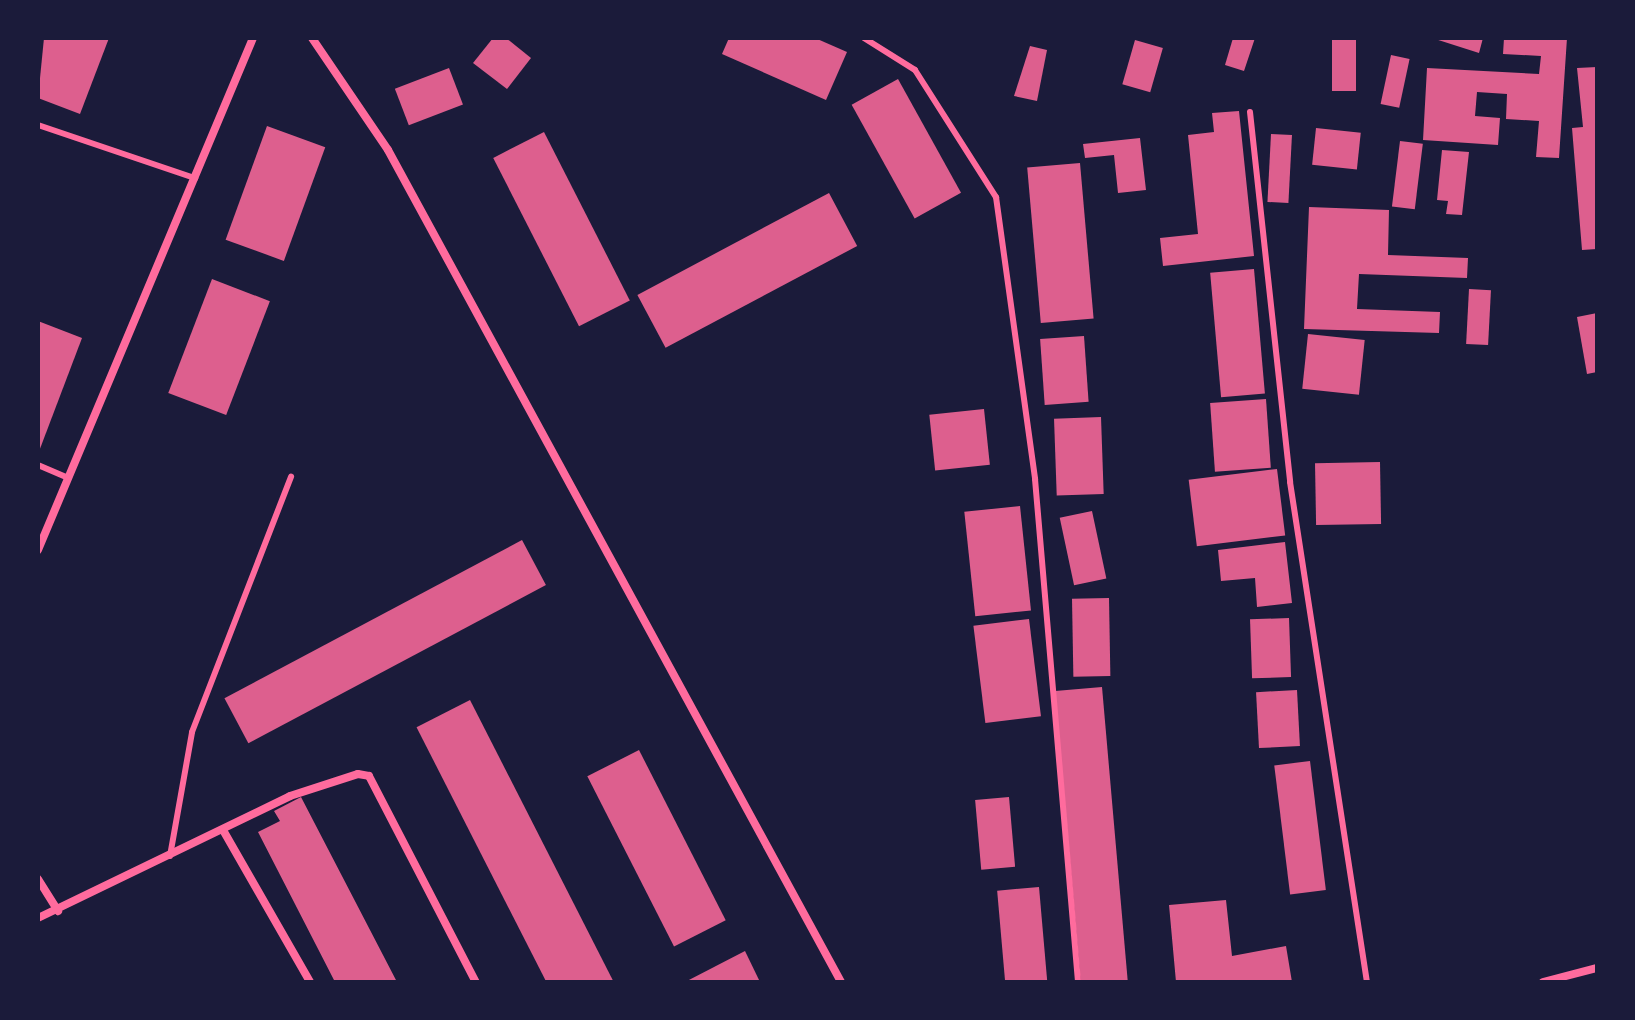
<!DOCTYPE html>
<html>
<head>
<meta charset="utf-8">
<style>
	body { margin:0 }
	#map { position:relative; width:1635px; height:1020px; overflow:hidden; background:#1b1b3a; font-family:Arial,sans-serif }
	div>[style] { position:absolute }
	.building>* { inset:0; background:#dd5f8e; transform-origin:0 0 }
	.service>* { height:6px; margin:-3px; padding:0 3px; transform-origin:3px; border-radius:3px; background:#ff6b9d }
	.minor>* { height:8px; margin:-4px; padding:0 4px; transform-origin:4px; border-radius:4px; background:#ff6b9d }
	span { translate:-50% -50%; white-space:nowrap; text-align:center; line-height:1.15; -webkit-text-stroke:6px #1b1b3a; paint-order:stroke }
	.frame { position:absolute; inset:0; border:40px solid #1b1b3a; pointer-events:none }
</style>
</head>
<body>
<div id="map">
	<div class="building">
		<div style="clip-path:polygon(44px 38px,109px 38px,80px 114px,38px 98px)"></div>
		<div style="clip-path:polygon(493px 38px,506px 38px,531px 58px,507px 89px,473px 63px)"></div>
		<div style="clip-path:polygon(729px 38px,815px 38px,847px 52px,826px 100px,722px 54px)"></div>
		<div style="clip-path:polygon(1233px 38px,1255px 38px,1244px 71px,1225px 65px)"></div>
		<div style="left:1332px;top:38px;width:24px;height:53px"></div>
		<div style="clip-path:polygon(1432px 38px,1483px 38px,1479px 53px)"></div>
		<div style="clip-path:polygon(1504px 38px,1567px 38px,1559px 158px,1536px 157px,1539px 121px,1506px 119px,1507px 94px,1477px 92px,1475px 116px,1500px 118px,1498px 145px,1423px 140px,1427px 68px,1539px 74px,1541px 56px,1503px 54px)"></div>
		<div style="left:1135px;top:40px;width:29px;height:46px;rotate:16deg"></div>
		<div style="clip-path:polygon(1030px 46px,1047px 50px,1037px 101px,1014px 96px)"></div>
		<div style="left:1391px;top:55px;width:19px;height:50px;rotate:12deg"></div>
		<div style="clip-path:polygon(1597px 67px,1597px 249px,1582px 250px,1572px 128px,1583px 127px,1577px 68px)"></div>
		<div style="left:449px;top:68px;width:39px;height:58px;rotate:69deg"></div>
		<div style="left:898px;top:79px;width:130px;height:53px;rotate:61deg"></div>
		<div style="clip-path:polygon(1239px 111px,1254px 256px,1163px 266px,1160px 238px,1198px 234px,1188px 135px,1214px 132px,1212px 113px)"></div>
		<div style="left:267px;top:126px;width:62px;height:121px;rotate:20deg"></div>
		<div style="left:1316px;top:128px;width:45px;height:37px;rotate:6deg"></div>
		<div style="left:544px;top:132px;width:189px;height:57px;rotate:63deg"></div>
		<div style="left:1271px;top:134px;width:21px;height:68px;rotate:3deg"></div>
		<div style="clip-path:polygon(1140px 138px,1146px 190px,1118px 193px,1114px 155px,1085px 158px,1083px 144px)"></div>
		<div style="left:1400px;top:141px;width:23px;height:66px;rotate:7deg"></div>
		<div style="clip-path:polygon(1442px 150px,1469px 152px,1462px 215px,1446px 214px,1448px 201px,1437px 200px)"></div>
		<div style="left:1080px;top:163px;width:156px;height:53px;rotate:85deg"></div>
		<div style="left:829px;top:193px;width:60px;height:217px;rotate:62deg"></div>
		<div style="clip-path:polygon(1309px 207px,1389px 210px,1388px 255px,1468px 258px,1467px 278px,1359px 274px,1357px 309px,1440px 312px,1439px 333px,1304px 329px)"></div>
		<div style="left:1254px;top:269px;width:125px;height:44px;rotate:85deg"></div>
		<div style="left:212px;top:279px;width:62px;height:122px;rotate:21deg"></div>
		<div style="left:1469px;top:289px;width:22px;height:55px;rotate:3deg"></div>
		<div style="clip-path:polygon(1597px 313px,1597px 372px,1587px 374px,1577px 317px)"></div>
		<div style="clip-path:polygon(38px 321px,82px 338px,38px 454px)"></div>
		<div style="left:1308px;top:334px;width:57px;height:55px;rotate:6deg"></div>
		<div style="left:1084px;top:336px;width:66px;height:44px;rotate:86deg"></div>
		<div style="left:1266px;top:399px;width:69px;height:56px;rotate:86deg"></div>
		<div style="left:984px;top:409px;width:56px;height:55px;rotate:84deg"></div>
		<div style="left:1101px;top:417px;width:77px;height:47px;rotate:88deg"></div>
		<div style="left:1380px;top:462px;width:62px;height:65px;rotate:89deg"></div>
		<div style="left:1277px;top:469px;width:67px;height:89px;rotate:83deg"></div>
		<div style="left:1020px;top:506px;width:105px;height:56px;rotate:84deg"></div>
		<div style="left:1092px;top:511px;width:69px;height:33px;rotate:78deg"></div>
		<div style="left:522px;top:540px;width:51px;height:337px;rotate:62deg"></div>
		<div style="clip-path:polygon(1285px 542px,1292px 603px,1257px 607px,1255px 578px,1221px 581px,1218px 550px)"></div>
		<div style="left:1109px;top:598px;width:78px;height:37px;rotate:89deg"></div>
		<div style="left:1289px;top:618px;width:59px;height:39px;rotate:88deg"></div>
		<div style="left:1029px;top:619px;width:98px;height:56px;rotate:83deg"></div>
		<div style="left:1102px;top:687px;width:296px;height:47px;rotate:85deg"></div>
		<div style="left:1297px;top:690px;width:56px;height:41px;rotate:87deg"></div>
		<div style="left:470px;top:700px;width:316px;height:60px;rotate:63deg"></div>
		<div style="left:639px;top:750px;width:191px;height:58px;rotate:63deg"></div>
		<div style="left:1310px;top:761px;width:130px;height:36px;rotate:83deg"></div>
		<div style="clip-path:polygon(301px 797px,397px 982px,335px 982px,258px 832px,280px 821px,274px 811px)"></div>
		<div style="left:1009px;top:797px;width:70px;height:34px;rotate:85deg"></div>
		<div style="left:1039px;top:887px;width:95px;height:42px;rotate:85deg"></div>
		<div style="clip-path:polygon(1226px 900px,1232px 956px,1286px 946px,1292px 982px,1176px 982px,1169px 905px)"></div>
		<div style="clip-path:polygon(745px 951px,760px 982px,685px 982px)"></div>
	</div>
	<div class="service">
		<div style="left:864px;top:38px;width:60px;rotate:32.1deg"></div>
		<div style="left:915px;top:70px;width:151px;rotate:57.5deg"></div>
		<div style="left:996px;top:197px;width:285px;rotate:82.1deg"></div>
		<div style="left:1035px;top:479px;width:505px;rotate:85.11deg"></div>
		<div style="left:1250px;top:112px;width:372px;rotate:83.8deg"></div>
		<div style="left:1290px;top:482px;width:506px;rotate:81.25deg"></div>
		<div style="left:38px;top:125px;width:166px;rotate:18.7deg"></div>
		<div style="left:38px;top:465px;width:33px;rotate:23deg"></div>
		<div style="left:170px;top:856px;width:126px;rotate:-79.9deg"></div>
		<div style="left:192px;top:732px;width:274px;rotate:-68.8deg"></div>
	</div>
	<div class="minor">
		<div style="left:312px;top:38px;width:135px;rotate:55.8deg"></div>
		<div style="left:388px;top:150px;width:947px;rotate:61.43deg"></div>
		<div style="left:38px;top:550px;width:555px;rotate:-67.22deg"></div>
		<div style="left:223px;top:830px;width:175px;rotate:60.2deg"></div>
		<div style="left:38px;top:879px;width:38px;rotate:58deg"></div>
		<div style="left:38px;top:918px;width:280px;rotate:-25.8deg"></div>
		<div style="left:290px;top:796px;width:71px;rotate:-17.9deg"></div>
		<div style="left:358px;top:774px;width:11px;rotate:10deg"></div>
		<div style="left:369px;top:776px;width:232px;rotate:62.6deg"></div>
		<div style="left:1543px;top:982px;width:56px;rotate:-14.5deg"></div>
	</div>
	<div class="frame"></div>
</div>
</body>
</html>
